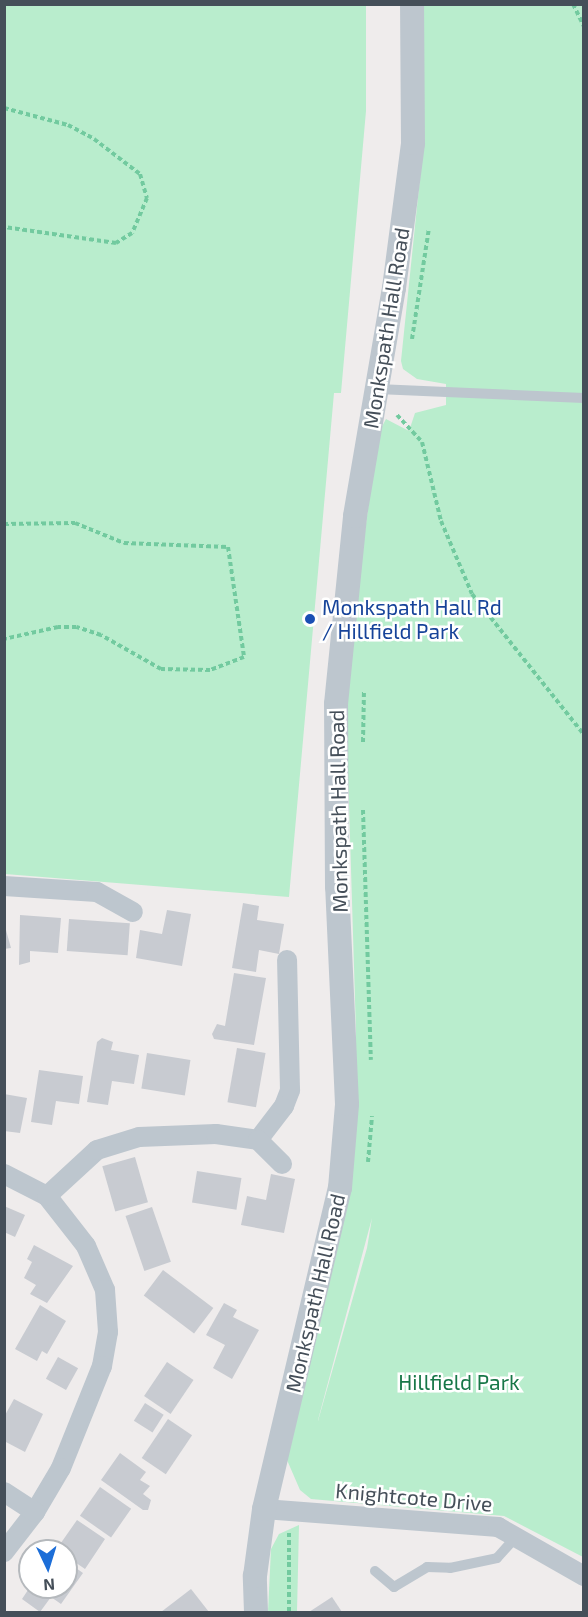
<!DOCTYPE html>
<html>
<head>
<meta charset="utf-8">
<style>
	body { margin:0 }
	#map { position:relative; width:588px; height:1617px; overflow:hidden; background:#efecec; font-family:"Exo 2",sans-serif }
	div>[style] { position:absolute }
	.green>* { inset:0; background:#b9edcd }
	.building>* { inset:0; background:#c8cbd1; transform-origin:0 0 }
	.path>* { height:4px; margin-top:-2px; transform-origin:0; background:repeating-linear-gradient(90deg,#72ca9f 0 4.5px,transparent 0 7.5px) }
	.service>* { height:10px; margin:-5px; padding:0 5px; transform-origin:5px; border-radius:5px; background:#bdc6ce }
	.minor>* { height:20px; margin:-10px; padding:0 10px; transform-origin:10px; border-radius:10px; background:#bdc6ce }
	.tertiary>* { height:24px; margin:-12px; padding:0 12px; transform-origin:12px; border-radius:12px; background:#bdc6ce }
	.dots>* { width:16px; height:16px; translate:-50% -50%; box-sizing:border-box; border:3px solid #fff; border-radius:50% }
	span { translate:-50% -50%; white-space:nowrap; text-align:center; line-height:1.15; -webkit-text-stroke:5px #fff; paint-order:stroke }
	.street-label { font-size:21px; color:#454f59 }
	.transit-label { font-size:21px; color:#164399 }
	.left { translate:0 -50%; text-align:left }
	.park-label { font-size:21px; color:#187748 }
	.frame { position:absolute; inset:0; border:6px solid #454f59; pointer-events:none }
	.north { position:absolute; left:18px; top:1539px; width:60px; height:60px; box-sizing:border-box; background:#fff; border:2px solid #b5b9bd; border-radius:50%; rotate:176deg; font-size:16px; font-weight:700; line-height:24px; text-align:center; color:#454f59 }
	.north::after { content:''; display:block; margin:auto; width:21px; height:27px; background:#1c6ed8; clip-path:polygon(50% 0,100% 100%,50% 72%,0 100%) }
</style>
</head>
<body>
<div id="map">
	<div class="green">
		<div style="clip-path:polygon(4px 5px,366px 5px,366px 111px,341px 393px,334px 393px,289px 897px,5px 874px)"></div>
		<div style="clip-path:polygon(evenodd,424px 5px,583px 5px,583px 1557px,504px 1516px,311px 1499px,300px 1490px,287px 1460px,355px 1121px,356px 1032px,346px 706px,354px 613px,378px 434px,386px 419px,409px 431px,415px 413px,446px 405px,446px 384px,417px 379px,403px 369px,401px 361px,423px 149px,424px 5px,372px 1218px,367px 1248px,318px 1421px,318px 1420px,372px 1218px)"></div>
		<div style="clip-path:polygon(299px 1525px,297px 1612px,268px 1612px,271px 1549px,279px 1534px)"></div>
	</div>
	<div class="building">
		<div style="clip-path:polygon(243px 903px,259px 906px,257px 920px,284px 924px,279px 954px,259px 950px,256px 972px,232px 968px)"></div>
		<div style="clip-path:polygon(167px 910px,191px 914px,182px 966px,136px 958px,140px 930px,162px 934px)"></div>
		<div style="clip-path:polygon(20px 915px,61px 918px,58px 953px,30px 951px,30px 962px,19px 965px)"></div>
		<div style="left:69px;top:919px;width:61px;height:32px;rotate:4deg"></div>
		<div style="clip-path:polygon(4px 923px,11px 948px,4px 949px)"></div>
		<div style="clip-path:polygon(234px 973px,266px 978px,254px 1045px,214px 1039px,212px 1034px,217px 1024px,225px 1026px)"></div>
		<div style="clip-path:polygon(102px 1038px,113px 1042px,111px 1050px,139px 1055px,134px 1084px,112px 1081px,108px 1105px,87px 1102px,97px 1042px)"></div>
		<div style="left:237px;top:1048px;width:29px;height:55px;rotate:10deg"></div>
		<div style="left:147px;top:1053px;width:44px;height:36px;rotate:9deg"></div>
		<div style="clip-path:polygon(39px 1070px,83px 1076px,79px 1104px,56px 1101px,52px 1125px,31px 1122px)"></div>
		<div style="clip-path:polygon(4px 1094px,27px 1098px,20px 1133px,4px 1131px)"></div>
		<div style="left:135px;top:1157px;width:47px;height:34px;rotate:74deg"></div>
		<div style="left:197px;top:1171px;width:45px;height:32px;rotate:9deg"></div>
		<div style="clip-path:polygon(271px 1174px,295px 1179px,284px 1233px,241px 1225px,247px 1196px,266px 1200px)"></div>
		<div style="clip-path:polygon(4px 1206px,25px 1215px,15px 1237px,4px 1232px)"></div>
		<div style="left:152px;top:1207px;width:58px;height:28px;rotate:71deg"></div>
		<div style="clip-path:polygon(34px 1245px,73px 1266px,47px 1303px,30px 1294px,36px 1285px,24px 1278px,32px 1262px,27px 1259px)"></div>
		<div style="left:163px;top:1270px;width:63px;height:32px;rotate:37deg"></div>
		<div style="clip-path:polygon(224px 1303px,237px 1310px,233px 1317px,259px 1330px,232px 1379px,213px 1368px,225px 1345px,206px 1335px)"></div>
		<div style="clip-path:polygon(40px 1305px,66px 1321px,47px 1354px,42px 1351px,37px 1361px,15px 1349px)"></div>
		<div style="left:58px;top:1357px;width:23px;height:25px;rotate:29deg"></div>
		<div style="left:167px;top:1362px;width:32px;height:41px;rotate:34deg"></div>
		<div style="clip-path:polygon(14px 1399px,43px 1414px,25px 1452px,4px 1441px,4px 1417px)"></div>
		<div style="left:145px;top:1403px;width:22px;height:21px;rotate:32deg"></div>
		<div style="left:168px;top:1419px;width:29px;height:47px;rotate:34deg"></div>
		<div style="clip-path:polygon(120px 1453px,146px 1472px,140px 1480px,150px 1486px,143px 1494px,151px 1500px,148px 1510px,143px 1510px,101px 1480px)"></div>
		<div style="left:100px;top:1487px;width:38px;height:35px;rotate:35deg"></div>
		<div style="clip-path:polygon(77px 1520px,105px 1539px,85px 1569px,66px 1556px,66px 1551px,56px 1550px)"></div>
		<div style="clip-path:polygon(66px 1561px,83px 1573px,61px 1604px,51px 1597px,40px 1612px,22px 1599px,30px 1587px,66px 1587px)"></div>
		<div style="clip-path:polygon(191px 1589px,209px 1612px,161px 1612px)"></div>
		<div style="clip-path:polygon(332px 1597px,342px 1612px,309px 1612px)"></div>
	</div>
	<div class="path">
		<div style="left:573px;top:4px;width:25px;rotate:64deg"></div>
		<div style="left:4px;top:108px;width:66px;rotate:14.9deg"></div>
		<div style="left:68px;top:125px;width:30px;rotate:28deg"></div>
		<div style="left:94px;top:139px;width:58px;rotate:37.3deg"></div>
		<div style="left:140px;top:174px;width:25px;rotate:74deg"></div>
		<div style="left:147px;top:198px;width:38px;rotate:113deg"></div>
		<div style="left:132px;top:233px;width:19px;rotate:148deg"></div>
		<div style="left:116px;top:243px;width:113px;rotate:-171.9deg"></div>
		<div style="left:412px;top:339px;width:112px;rotate:-81.3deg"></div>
		<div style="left:397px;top:415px;width:37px;rotate:47deg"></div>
		<div style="left:422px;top:442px;width:81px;rotate:76.5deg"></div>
		<div style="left:441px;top:521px;width:79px;rotate:67deg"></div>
		<div style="left:472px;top:594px;width:180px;rotate:51.5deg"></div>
		<div style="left:4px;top:524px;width:71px;rotate:-0.8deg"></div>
		<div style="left:75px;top:523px;width:53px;rotate:22.2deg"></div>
		<div style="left:124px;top:543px;width:104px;rotate:2.2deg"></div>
		<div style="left:228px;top:547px;width:111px;rotate:81.7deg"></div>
		<div style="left:244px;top:657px;width:36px;rotate:159deg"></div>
		<div style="left:210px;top:670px;width:49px;rotate:-178.8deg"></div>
		<div style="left:161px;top:669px;width:69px;rotate:-150.5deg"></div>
		<div style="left:101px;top:635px;width:26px;rotate:-162deg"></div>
		<div style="left:76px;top:627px;width:18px;rotate:180deg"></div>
		<div style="left:58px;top:627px;width:55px;rotate:167.5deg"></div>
		<div style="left:363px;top:742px;width:52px;rotate:-88.9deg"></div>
		<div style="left:363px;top:810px;width:250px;rotate:88.2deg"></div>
		<div style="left:368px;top:1162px;width:46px;rotate:-85deg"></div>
		<div style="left:289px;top:1612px;width:80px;rotate:-90deg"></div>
	</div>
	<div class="service">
		<div style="left:377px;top:389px;width:207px;rotate:2.5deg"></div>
		<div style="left:375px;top:1571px;width:25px;rotate:40deg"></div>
		<div style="left:394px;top:1587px;width:39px;rotate:-31deg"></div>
		<div style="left:427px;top:1567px;width:23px;rotate:2deg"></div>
		<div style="left:450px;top:1568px;width:48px;rotate:-12deg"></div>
		<div style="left:497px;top:1558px;width:28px;rotate:-48deg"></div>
	</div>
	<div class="minor">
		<div style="left:4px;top:886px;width:93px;rotate:3.7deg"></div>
		<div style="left:97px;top:892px;width:41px;rotate:29.1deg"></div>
		<div style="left:258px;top:1140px;width:43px;rotate:-52.6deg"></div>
		<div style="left:284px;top:1106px;width:17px;rotate:-69deg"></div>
		<div style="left:290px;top:1090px;width:130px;rotate:-91.3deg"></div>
		<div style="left:4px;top:1174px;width:48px;rotate:27.1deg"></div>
		<div style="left:47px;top:1196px;width:63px;rotate:52deg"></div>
		<div style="left:86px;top:1246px;width:48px;rotate:66.6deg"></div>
		<div style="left:105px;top:1290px;width:42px;rotate:85.9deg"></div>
		<div style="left:108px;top:1332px;width:35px;rotate:100deg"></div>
		<div style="left:102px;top:1366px;width:110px;rotate:111.9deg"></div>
		<div style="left:61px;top:1468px;width:51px;rotate:120.6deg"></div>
		<div style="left:35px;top:1512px;width:51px;rotate:127.8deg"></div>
		<div style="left:47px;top:1196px;width:68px;rotate:-42.6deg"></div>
		<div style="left:97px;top:1150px;width:44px;rotate:-17.2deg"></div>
		<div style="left:139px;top:1137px;width:77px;rotate:-2.2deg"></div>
		<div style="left:216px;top:1134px;width:42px;rotate:8.1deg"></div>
		<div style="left:258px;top:1140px;width:34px;rotate:45deg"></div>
		<div style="left:4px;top:1492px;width:37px;rotate:33deg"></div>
		<div style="left:264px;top:1509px;width:235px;rotate:4.4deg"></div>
		<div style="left:498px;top:1527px;width:99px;rotate:29.7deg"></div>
	</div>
	<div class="tertiary">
		<div style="left:256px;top:1612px;width:36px;rotate:-92deg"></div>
		<div style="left:255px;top:1576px;width:68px;rotate:-82.3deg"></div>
		<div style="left:264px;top:1509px;width:330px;rotate:-76.7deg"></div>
		<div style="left:340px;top:1188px;width:84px;rotate:-85.2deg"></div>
		<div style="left:347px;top:1104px;width:217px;rotate:-92.6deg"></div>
		<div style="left:337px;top:887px;width:183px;rotate:-90.3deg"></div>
		<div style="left:336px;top:704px;width:189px;rotate:-84.2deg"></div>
		<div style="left:355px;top:516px;width:231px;rotate:-80.3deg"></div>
		<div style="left:394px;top:288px;width:146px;rotate:-82.5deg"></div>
		<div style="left:413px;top:143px;width:139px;rotate:-90.4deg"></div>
	</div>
	<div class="dots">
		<div style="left:310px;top:619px;background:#1a4fb4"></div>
	</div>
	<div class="street-label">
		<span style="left:386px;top:328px;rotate:-81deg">Monkspath Hall Road</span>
		<span style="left:338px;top:811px;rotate:-91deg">Monkspath Hall Road</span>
		<span style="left:315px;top:1293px;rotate:-77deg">Monkspath Hall Road</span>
		<span style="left:414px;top:1497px;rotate:5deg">Knightcote Drive</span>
	</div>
	<div class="transit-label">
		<span class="left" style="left:322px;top:619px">Monkspath Hall Rd<br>/ Hillfield Park</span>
	</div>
	<div class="park-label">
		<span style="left:459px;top:1382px">Hillfield Park</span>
	</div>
	<div class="frame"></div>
	<div class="north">N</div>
</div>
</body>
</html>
